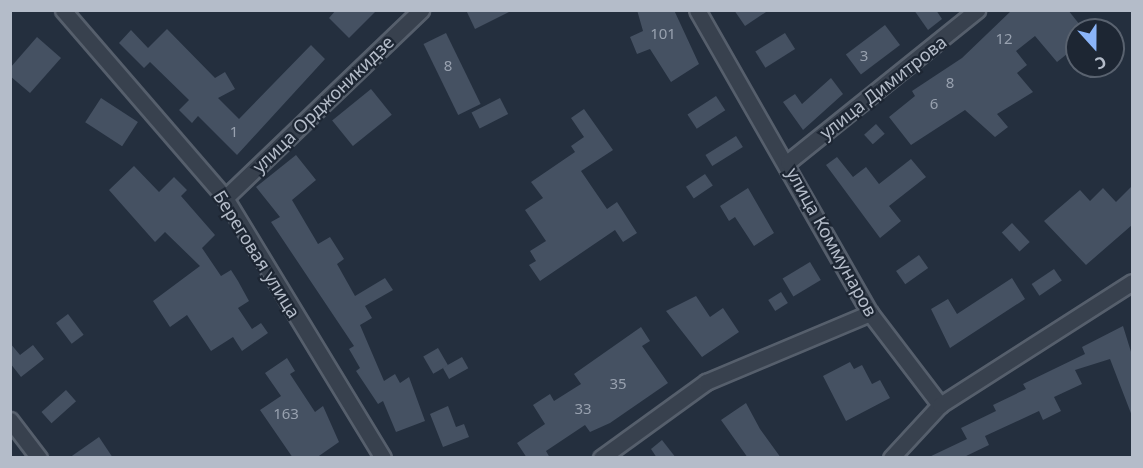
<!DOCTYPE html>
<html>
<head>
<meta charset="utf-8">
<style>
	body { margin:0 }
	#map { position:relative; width:1143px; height:468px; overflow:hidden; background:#242f3e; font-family:"Noto Sans",sans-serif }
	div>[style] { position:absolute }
	.building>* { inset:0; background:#455162; transform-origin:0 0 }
	.roads { filter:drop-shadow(2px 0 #565f6c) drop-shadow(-2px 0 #565f6c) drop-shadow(0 2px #565f6c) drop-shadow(0 -2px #565f6c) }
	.minor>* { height:15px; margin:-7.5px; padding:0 7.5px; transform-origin:7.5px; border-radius:7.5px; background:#38414e }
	span { translate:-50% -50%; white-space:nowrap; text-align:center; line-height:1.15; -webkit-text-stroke:4.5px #1d2633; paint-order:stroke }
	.number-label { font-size:15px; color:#98a1af }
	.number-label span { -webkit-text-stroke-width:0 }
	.street-label { font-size:18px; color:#b4bcc9 }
	.frame { position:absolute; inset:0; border:12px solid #b4bcc9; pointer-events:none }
	.north { position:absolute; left:1065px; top:18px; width:60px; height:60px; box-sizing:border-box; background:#1d2633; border:2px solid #59626f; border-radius:50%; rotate:159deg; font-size:16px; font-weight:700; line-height:24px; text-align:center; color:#b4bcc9 }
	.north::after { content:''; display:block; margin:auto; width:21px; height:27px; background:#8ab4f8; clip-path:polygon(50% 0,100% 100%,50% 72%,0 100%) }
</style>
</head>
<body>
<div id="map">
	<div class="building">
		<div style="clip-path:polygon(336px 10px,377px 10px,349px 38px,329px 18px)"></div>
		<div style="clip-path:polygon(466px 10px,513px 10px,475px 29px)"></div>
		<div style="clip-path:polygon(637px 10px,674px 10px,699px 64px,671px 82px,650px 49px,637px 54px,630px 37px,643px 31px)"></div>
		<div style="clip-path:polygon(734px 10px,769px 10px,745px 26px)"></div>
		<div style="clip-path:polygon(914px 10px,936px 10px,942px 19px,928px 30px)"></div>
		<div style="clip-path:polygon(1012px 10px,1068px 10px,1084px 30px,1077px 30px,1077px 46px,1057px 62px,1035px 36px,1016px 51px,1027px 65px,1017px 73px,1033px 92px,997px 114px,1008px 127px,995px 137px,965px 110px,911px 145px,889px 117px,915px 96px,912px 91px,962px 58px)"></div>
		<div style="left:885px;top:25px;width:25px;height:49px;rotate:53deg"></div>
		<div style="clip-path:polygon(167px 29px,215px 78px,225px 72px,235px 89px,218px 98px,239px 119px,311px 45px,325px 59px,237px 155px,198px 116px,192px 123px,179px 110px,189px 100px,150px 62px,144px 68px,119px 43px,131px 30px,148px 48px)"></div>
		<div style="left:446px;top:33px;width:79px;height:25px;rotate:64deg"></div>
		<div style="left:785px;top:33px;width:19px;height:35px;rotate:58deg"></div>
		<div style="clip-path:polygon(37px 37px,61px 58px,30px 93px,10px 76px,10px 68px)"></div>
		<div style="clip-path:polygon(831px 78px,843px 94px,803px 130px,783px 102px,795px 94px,802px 104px)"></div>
		<div style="left:371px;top:89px;width:33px;height:50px;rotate:51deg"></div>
		<div style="left:716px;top:96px;width:17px;height:34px;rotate:57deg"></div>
		<div style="left:101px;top:98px;width:44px;height:29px;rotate:33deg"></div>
		<div style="left:500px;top:98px;width:18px;height:32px;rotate:63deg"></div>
		<div style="clip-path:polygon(584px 109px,613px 150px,581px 171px,607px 209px,617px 202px,637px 233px,623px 242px,615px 230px,540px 281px,529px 265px,536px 261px,530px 251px,546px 241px,525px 210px,543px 198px,531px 182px,575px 152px,571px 146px,584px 137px,571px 118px)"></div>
		<div style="left:876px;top:124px;width:13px;height:16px;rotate:48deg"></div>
		<div style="left:736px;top:136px;width:13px;height:36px;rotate:58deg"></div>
		<div style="clip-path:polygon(296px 155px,316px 180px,292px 200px,318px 244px,330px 237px,344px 259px,337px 264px,355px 296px,385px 278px,393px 290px,365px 306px,372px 318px,360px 325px,384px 381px,395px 374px,400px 383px,409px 377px,425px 421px,396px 432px,383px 401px,378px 404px,356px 371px,360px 368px,349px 349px,354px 346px,271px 222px,280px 217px,256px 187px)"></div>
		<div style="clip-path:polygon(837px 157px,853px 177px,866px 167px,879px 184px,911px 159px,926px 177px,889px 206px,901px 221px,880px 238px,826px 165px)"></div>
		<div style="clip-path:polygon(134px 166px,159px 192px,174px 177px,187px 190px,181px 196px,215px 235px,202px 248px,221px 276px,231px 270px,238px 281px,249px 301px,238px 308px,252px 329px,261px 323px,268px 333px,242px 351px,233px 337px,211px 351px,187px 315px,170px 327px,153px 301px,200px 266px,165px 232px,155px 242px,109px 190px)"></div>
		<div style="left:705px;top:174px;width:14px;height:23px;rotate:56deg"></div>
		<div style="clip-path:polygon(1132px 186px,1132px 225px,1086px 265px,1044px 221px,1080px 190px,1090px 201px,1103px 188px,1116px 202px)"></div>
		<div style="clip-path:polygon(748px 188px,774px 233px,754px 246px,735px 217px,729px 221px,720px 206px)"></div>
		<div style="left:1012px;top:223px;width:26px;height:14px;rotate:47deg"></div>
		<div style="left:919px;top:255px;width:16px;height:28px;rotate:55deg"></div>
		<div style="left:810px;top:262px;width:21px;height:32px;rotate:59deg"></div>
		<div style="left:1054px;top:269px;width:14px;height:27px;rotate:56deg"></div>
		<div style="clip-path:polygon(1012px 278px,1025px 299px,950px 348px,931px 309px,948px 299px,957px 314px)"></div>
		<div style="left:781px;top:292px;width:13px;height:15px;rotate:58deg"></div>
		<div style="clip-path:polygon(696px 296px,710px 317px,723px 308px,739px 332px,702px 357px,666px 311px)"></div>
		<div style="left:68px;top:314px;width:26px;height:15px;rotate:53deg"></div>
		<div style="clip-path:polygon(1123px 326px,1132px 355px,1132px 416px,1110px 359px,1075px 370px,1082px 384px,1054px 397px,1061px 411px,1043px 420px,1039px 411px,985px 436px,989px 445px,962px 458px,927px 458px,967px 439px,961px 428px,996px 411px,993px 405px,1026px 389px,1023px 384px,1085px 354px,1082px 347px)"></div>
		<div style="clip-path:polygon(641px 327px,650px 341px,642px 346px,668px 383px,610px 423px,590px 432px,585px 425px,546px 451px,550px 458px,527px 458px,517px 443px,545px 424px,533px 405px,550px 394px,554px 401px,581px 384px,574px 374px)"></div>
		<div style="clip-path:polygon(10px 343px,20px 355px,33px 345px,44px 359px,21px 377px,10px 363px)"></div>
		<div style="left:438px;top:348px;width:20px;height:17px;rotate:60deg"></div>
		<div style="left:462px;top:357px;width:13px;height:22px;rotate:61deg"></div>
		<div style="clip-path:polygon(287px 358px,295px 371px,290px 374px,315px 412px,323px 406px,339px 442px,316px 458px,293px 458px,260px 410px,281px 396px,265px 373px)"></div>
		<div style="clip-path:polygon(850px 362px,854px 369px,862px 365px,872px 384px,880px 380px,890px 398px,846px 421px,823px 376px)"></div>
		<div style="left:66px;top:390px;width:15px;height:33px;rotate:48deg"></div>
		<div style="clip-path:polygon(746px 403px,760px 429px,781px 458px,748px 458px,721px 420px)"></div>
		<div style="clip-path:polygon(448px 406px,456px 427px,464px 424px,469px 437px,443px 447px,430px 414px)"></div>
		<div style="clip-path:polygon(99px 437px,113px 458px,69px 458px)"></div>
		<div style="clip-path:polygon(662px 440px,676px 458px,657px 458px,651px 449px)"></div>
	</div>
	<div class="roads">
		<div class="minor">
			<div style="left:63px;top:10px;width:248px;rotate:49.2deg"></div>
			<div style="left:225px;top:198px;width:304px;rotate:58.7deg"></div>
			<div style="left:697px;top:10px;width:349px;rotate:60.3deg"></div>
			<div style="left:870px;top:313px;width:116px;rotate:52.7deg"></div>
			<div style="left:788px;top:162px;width:243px;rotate:-38.8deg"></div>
			<div style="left:225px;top:198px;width:272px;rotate:-43.8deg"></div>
			<div style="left:10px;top:420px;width:48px;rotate:52.7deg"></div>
			<div style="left:601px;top:458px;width:130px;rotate:-35.9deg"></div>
			<div style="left:706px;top:382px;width:178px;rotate:-22.8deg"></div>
			<div style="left:891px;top:458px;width:72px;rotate:-47.2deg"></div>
			<div style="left:940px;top:405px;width:228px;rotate:-32.6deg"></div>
		</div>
	</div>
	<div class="number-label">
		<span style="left:663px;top:34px">101</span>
		<span style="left:1004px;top:39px">12</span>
		<span style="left:864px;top:56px">3</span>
		<span style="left:448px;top:66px">8</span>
		<span style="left:950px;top:83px">8</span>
		<span style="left:934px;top:104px">6</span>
		<span style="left:234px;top:132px">1</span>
		<span style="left:618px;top:384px">35</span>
		<span style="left:583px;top:409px">33</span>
		<span style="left:286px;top:414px">163</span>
	</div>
	<div class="street-label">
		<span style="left:883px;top:87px;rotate:-38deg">улица Димитрова</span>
		<span style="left:323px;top:104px;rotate:-44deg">улица Орджоникидзе</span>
		<span style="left:832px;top:242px;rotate:61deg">улица Коммунаров</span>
		<span style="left:257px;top:254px;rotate:58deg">Береговая улица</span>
	</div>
	<div class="frame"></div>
	<div class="north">С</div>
</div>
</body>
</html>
